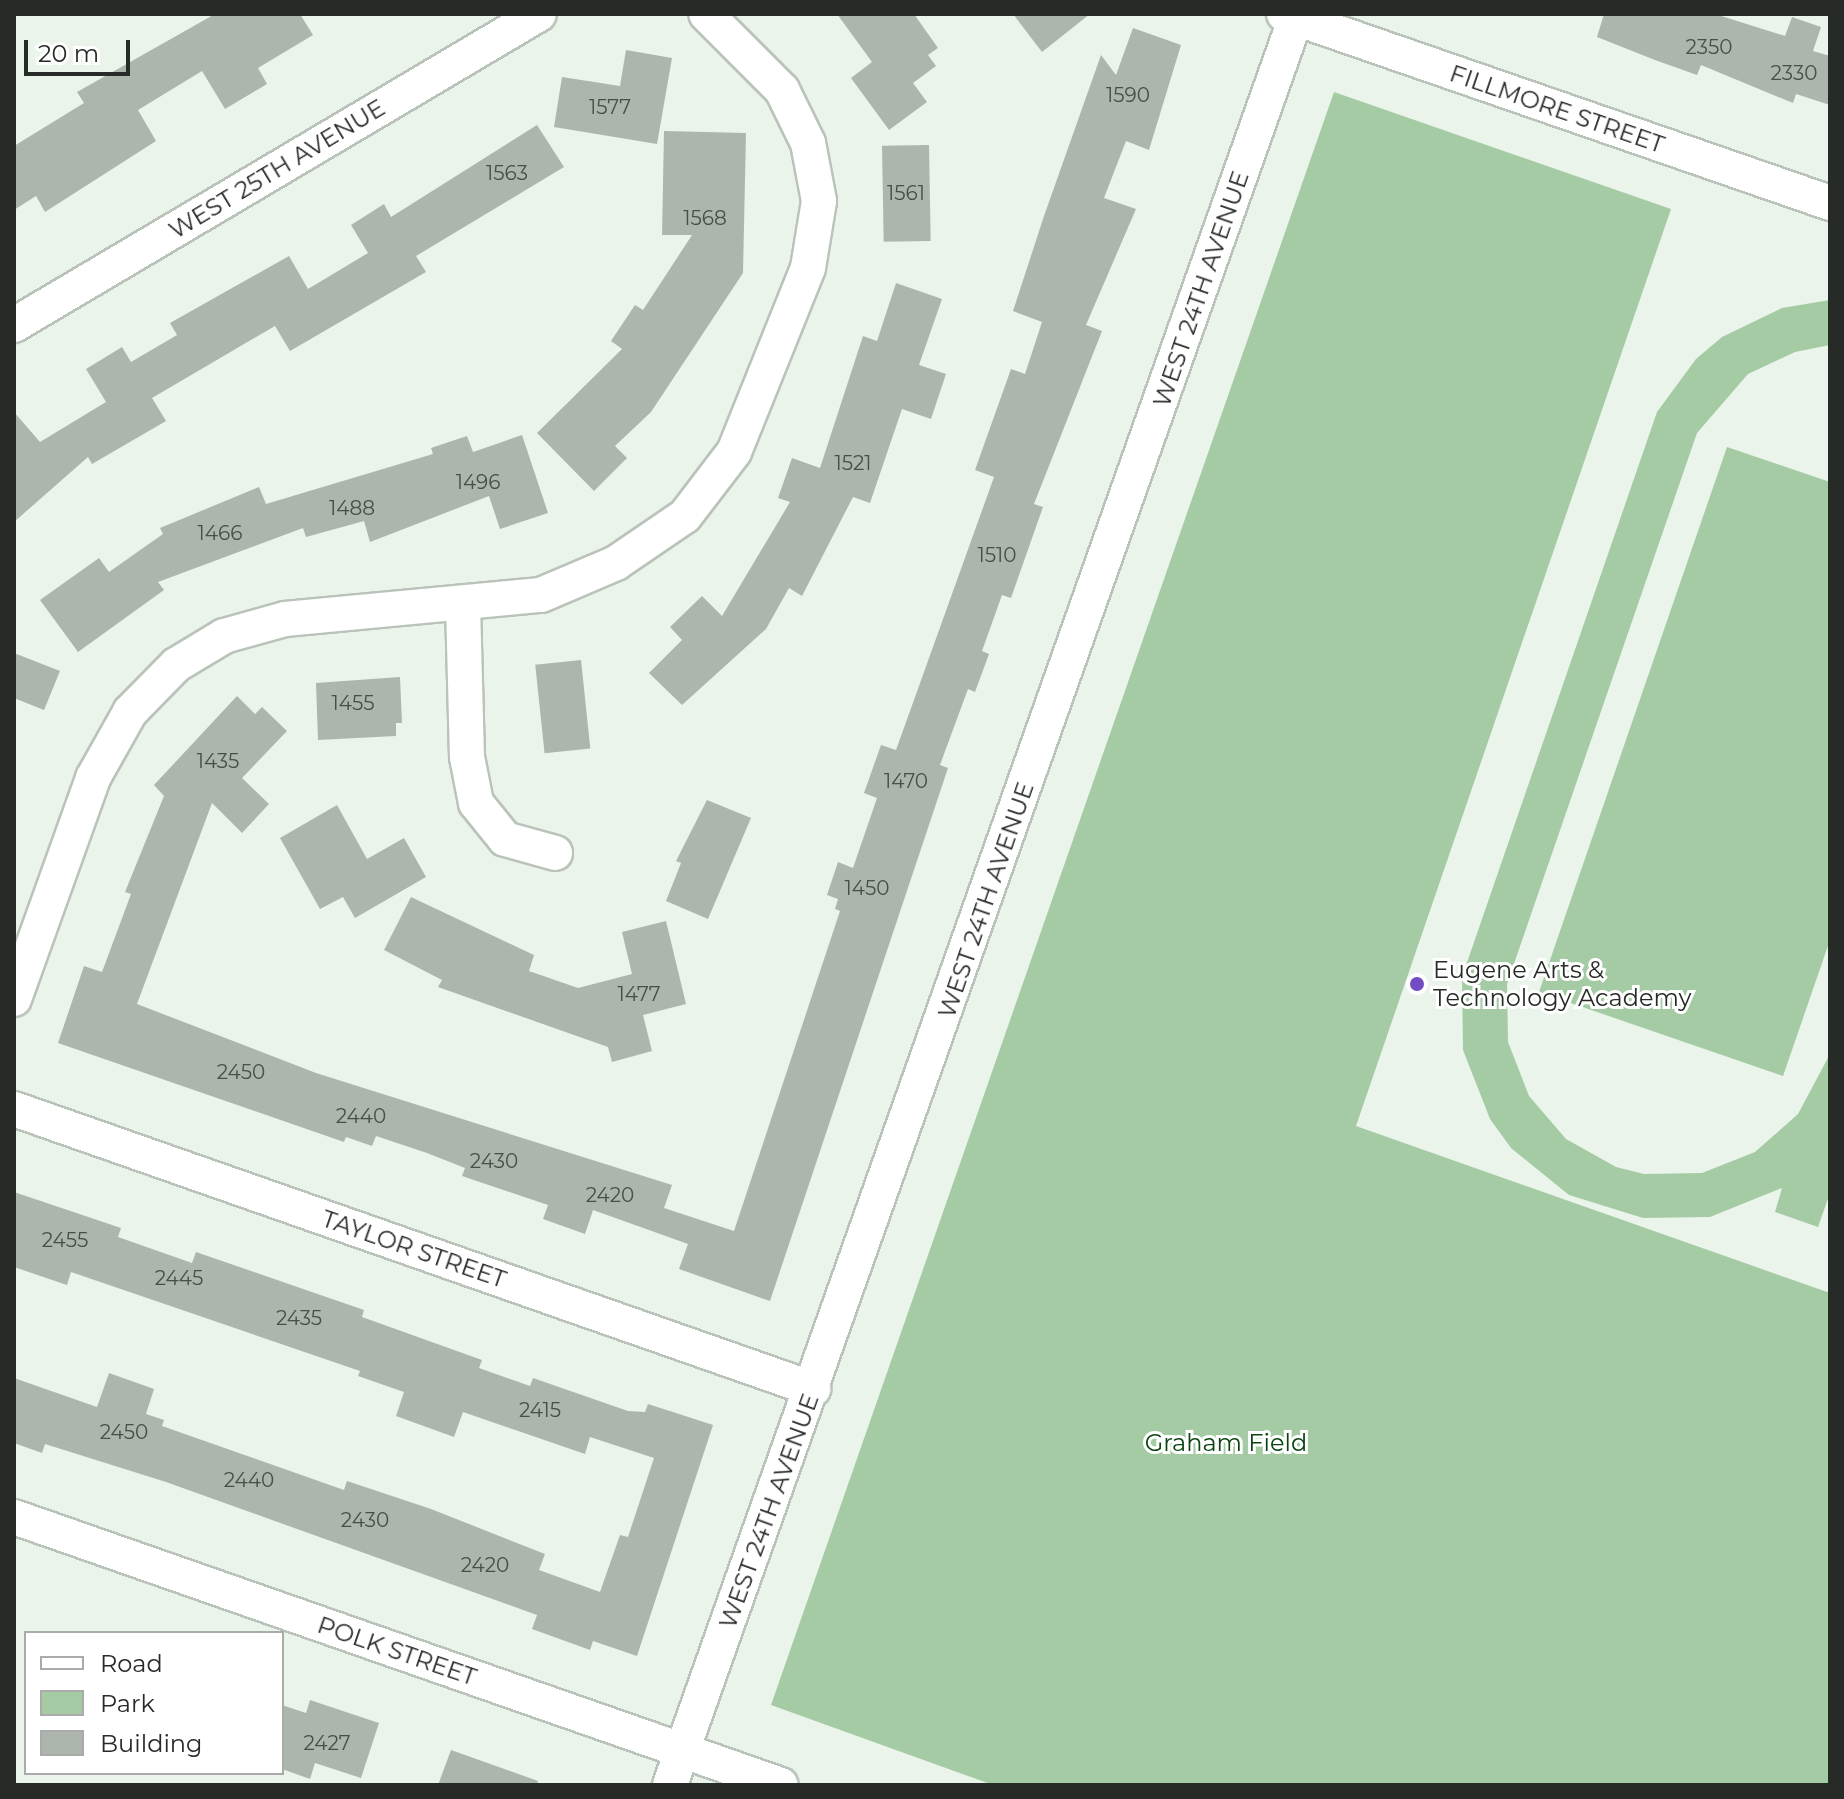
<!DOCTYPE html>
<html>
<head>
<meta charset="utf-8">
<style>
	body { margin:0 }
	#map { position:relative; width:1844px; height:1799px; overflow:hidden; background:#eaf4ea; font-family:Montserrat,sans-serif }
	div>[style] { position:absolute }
	.green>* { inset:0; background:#a5cba5 }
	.building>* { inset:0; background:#adb6ad; transform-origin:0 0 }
	.roads { filter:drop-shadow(2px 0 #bac3ba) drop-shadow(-2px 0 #bac3ba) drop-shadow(0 2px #bac3ba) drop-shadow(0 -2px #bac3ba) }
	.minor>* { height:34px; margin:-17px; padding:0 17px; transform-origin:17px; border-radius:17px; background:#fff }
	.dots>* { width:22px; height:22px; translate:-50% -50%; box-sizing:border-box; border:4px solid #fff; border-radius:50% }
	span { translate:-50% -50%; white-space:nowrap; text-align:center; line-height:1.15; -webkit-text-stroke:6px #fff; paint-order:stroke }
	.number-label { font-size:20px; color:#484e48 }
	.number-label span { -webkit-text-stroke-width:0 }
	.street-label { font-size:24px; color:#272b27 }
	.poi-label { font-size:24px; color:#272b27 }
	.left { translate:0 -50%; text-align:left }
	.park-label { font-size:24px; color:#0b4412 }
	.frame { position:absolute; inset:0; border:16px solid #272b27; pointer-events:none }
	.legend { position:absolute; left:24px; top:1631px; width:260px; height:144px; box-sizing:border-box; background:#fff; border:2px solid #a9aaa9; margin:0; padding:10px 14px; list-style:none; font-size:24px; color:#272b27 }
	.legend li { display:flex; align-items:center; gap:16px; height:40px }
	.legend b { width:40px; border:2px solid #a9aaa9 }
	.scale { position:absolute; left:24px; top:40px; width:106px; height:36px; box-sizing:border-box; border:4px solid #272b27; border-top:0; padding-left:10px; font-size:24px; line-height:28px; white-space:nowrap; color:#272b27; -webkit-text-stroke:6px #fff; paint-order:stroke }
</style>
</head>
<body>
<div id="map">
	<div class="green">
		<div style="clip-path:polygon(1334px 92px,1671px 209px,1356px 1126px,1830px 1293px,1830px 1785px,993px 1785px,771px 1705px)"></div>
		<div style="clip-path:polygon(1830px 300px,1830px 345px,1795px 352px,1748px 374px,1697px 433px,1507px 984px,1508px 1042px,1529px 1096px,1566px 1139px,1616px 1167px,1644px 1174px,1702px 1173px,1755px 1152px,1798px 1114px,1830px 1054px,1830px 1193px,1818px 1227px,1775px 1212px,1782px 1188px,1710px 1217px,1643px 1218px,1569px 1195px,1511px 1148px,1490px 1119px,1463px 1050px,1462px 977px,1657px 412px,1696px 359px,1722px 337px,1782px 308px)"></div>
		<div style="clip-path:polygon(1727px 447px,1830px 482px,1830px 940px,1783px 1076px,1539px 992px)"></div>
	</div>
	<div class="building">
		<div style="clip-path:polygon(215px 14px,300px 14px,313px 35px,258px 68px,267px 84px,225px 109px,202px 71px,138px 110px,156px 141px,45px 212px,36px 196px,14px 210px,14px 146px,84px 103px,77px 92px)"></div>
		<div style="clip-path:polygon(837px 14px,914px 14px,938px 48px,928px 55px,936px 66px,913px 83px,927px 102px,889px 130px,851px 78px,872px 62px)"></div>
		<div style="clip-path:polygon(1013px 14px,1090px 14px,1042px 52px)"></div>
		<div style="clip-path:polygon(1604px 14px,1715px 14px,1785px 36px,1792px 17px,1821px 27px,1813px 51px,1830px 56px,1830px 105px,1796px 94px,1793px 103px,1701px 65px,1697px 75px,1655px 60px,1597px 37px)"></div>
		<div style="clip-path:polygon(1133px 28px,1181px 45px,1149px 150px,1126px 141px,1104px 198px,1136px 209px,1086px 325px,1102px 331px,1034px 504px,1043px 507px,1011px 598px,1002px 595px,982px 651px,989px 654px,975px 692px,968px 689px,940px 765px,948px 768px,770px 1301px,679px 1269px,688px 1244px,593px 1210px,585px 1234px,543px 1219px,548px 1205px,462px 1176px,465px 1168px,427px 1153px,376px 1136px,372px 1146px,346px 1137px,344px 1142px,58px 1043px,84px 966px,102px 972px,131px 894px,125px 892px,164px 796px,154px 785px,237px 696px,255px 714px,262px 707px,287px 731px,242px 778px,269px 804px,242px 833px,212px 803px,137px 1004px,316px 1073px,672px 1185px,664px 1208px,734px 1231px,840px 911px,835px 909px,838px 899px,827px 895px,838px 862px,853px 868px,877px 798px,864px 793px,881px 745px,896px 750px,994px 477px,975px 470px,1011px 369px,1025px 374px,1042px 322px,1013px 311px,1044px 216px,1101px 55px,1116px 75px)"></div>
		<div style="clip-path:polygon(626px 50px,672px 58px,657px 144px,554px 127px,562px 77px,620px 86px)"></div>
		<div style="clip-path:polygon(537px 125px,564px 167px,416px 256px,426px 272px,290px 351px,275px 326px,152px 398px,166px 421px,92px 464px,88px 457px,14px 522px,14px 412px,40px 442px,106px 402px,86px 369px,122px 347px,131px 362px,177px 335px,170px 323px,289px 256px,308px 289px,368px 253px,351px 225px,384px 204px,391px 217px)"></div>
		<div style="clip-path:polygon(664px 131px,746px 133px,743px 273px,651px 412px,615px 446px,627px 458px,594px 491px,537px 433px,622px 349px,611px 341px,635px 305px,643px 310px,692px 235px,662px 235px)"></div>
		<div style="left:929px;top:145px;width:96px;height:47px;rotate:89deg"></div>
		<div style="clip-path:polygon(896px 283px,942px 299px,919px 365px,946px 374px,931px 419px,902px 409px,870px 503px,853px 497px,802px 596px,789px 588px,766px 629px,682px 705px,649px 673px,682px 640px,670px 627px,702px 596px,722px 616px,790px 502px,778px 498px,792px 458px,820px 468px,863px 336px,877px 341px)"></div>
		<div style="clip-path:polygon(522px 435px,548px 513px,500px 529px,489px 496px,370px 542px,364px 521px,306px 537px,303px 528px,158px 582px,164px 590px,78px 652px,40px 600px,99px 558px,109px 572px,163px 534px,160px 528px,259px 487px,266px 504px,433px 454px,431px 448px,467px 436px,473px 452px)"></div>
		<div style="clip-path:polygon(14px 653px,60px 671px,44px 710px,14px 698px)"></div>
		<div style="left:581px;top:660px;width:89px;height:46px;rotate:84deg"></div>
		<div style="clip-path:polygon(400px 677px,402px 723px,396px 723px,396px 736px,318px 740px,316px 683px)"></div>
		<div style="clip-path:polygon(707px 800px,751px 818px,708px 919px,666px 901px,681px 863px,676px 861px)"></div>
		<div style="clip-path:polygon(337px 805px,367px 859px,404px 838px,426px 877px,355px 918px,343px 897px,320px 909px,280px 838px)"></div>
		<div style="clip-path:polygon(411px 897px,534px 955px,529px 971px,578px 988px,632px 974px,622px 932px,666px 921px,686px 1004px,643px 1015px,652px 1051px,612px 1062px,608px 1047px,438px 987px,442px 980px,384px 950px)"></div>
		<div style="clip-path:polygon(14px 1192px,121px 1228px,118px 1237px,192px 1263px,196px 1252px,364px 1310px,362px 1317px,482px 1360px,479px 1368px,530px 1386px,533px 1378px,628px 1411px,645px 1412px,648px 1404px,713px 1425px,637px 1656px,593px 1641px,590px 1650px,532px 1629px,537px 1615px,166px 1482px,45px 1444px,42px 1453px,14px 1443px,14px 1378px,97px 1407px,109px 1373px,154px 1389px,146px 1414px,164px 1420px,162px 1426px,344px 1490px,347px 1481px,431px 1509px,545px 1554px,539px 1570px,600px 1592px,620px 1535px,628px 1537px,654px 1458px,590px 1437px,585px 1454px,463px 1412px,454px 1437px,396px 1416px,404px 1392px,358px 1376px,360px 1371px,71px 1272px,67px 1285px,14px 1267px)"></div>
		<div style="clip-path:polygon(310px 1700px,379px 1723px,361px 1778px,315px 1763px,310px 1779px,282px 1769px,282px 1705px,306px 1713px)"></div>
		<div style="clip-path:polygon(451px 1750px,538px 1781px,537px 1785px,438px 1785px)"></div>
	</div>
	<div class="roads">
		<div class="minor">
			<div style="left:1284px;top:14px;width:578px;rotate:19.09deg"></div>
			<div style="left:14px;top:325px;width:610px;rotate:-30.64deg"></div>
			<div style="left:463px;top:605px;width:152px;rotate:88.5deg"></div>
			<div style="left:467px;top:757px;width:47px;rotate:78.9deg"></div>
			<div style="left:476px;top:803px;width:46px;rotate:51.1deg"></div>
			<div style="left:505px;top:839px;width:52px;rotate:15.6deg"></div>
			<div style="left:14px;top:999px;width:235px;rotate:-70.3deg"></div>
			<div style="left:93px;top:778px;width:76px;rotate:-60.7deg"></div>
			<div style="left:130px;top:712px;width:66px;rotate:-45.6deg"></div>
			<div style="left:176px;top:665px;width:56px;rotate:-31.1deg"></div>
			<div style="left:224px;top:636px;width:63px;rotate:-15.6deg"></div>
			<div style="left:285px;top:619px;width:257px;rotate:-5.4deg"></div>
			<div style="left:541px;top:595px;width:82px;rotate:-23.1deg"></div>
			<div style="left:616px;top:563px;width:83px;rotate:-34.3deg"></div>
			<div style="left:685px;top:516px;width:81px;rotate:-52.6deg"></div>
			<div style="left:734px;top:452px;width:198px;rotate:-68.1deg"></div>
			<div style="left:808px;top:268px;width:68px;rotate:-80.7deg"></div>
			<div style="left:819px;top:201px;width:59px;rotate:-100.7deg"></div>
			<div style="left:808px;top:143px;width:59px;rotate:-116.1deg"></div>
			<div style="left:782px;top:90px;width:107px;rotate:-135deg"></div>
			<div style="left:14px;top:1109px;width:847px;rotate:19.31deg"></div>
			<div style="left:14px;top:1517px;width:812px;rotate:19.26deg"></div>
			<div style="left:670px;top:1785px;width:1879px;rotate:-70.5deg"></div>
		</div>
	</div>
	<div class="dots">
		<div style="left:1417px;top:984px;background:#734bc3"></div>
	</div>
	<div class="number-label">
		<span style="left:1709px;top:47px">2350</span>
		<span style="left:1794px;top:73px">2330</span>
		<span style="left:1128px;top:95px">1590</span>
		<span style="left:610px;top:107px">1577</span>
		<span style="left:507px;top:173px">1563</span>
		<span style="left:906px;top:193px">1561</span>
		<span style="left:705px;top:218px">1568</span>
		<span style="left:853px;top:463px">1521</span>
		<span style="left:478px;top:482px">1496</span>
		<span style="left:352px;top:508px">1488</span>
		<span style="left:220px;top:533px">1466</span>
		<span style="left:997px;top:555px">1510</span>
		<span style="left:353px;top:703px">1455</span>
		<span style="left:218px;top:761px">1435</span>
		<span style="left:906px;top:781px">1470</span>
		<span style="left:867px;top:888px">1450</span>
		<span style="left:639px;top:994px">1477</span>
		<span style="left:241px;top:1072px">2450</span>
		<span style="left:361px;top:1116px">2440</span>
		<span style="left:494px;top:1161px">2430</span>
		<span style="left:610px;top:1195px">2420</span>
		<span style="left:65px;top:1240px">2455</span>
		<span style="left:179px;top:1278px">2445</span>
		<span style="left:299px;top:1318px">2435</span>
		<span style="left:540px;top:1410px">2415</span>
		<span style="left:124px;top:1432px">2450</span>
		<span style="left:249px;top:1480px">2440</span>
		<span style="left:365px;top:1520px">2430</span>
		<span style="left:485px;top:1565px">2420</span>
		<span style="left:327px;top:1743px">2427</span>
	</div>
	<div class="street-label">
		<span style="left:1557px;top:109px;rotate:19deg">FILLMORE STREET</span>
		<span style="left:277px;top:169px;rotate:-31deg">WEST 25TH AVENUE</span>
		<span style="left:1201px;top:289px;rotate:-71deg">WEST 24TH AVENUE</span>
		<span style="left:986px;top:900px;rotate:-71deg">WEST 24TH AVENUE</span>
		<span style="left:414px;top:1249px;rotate:19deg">TAYLOR STREET</span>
		<span style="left:769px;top:1511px;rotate:-70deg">WEST 24TH AVENUE</span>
		<span style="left:397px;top:1651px;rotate:19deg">POLK STREET</span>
	</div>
	<div class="poi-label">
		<span class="left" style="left:1433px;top:984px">Eugene Arts &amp;<br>Technology Academy</span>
	</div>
	<div class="park-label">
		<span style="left:1226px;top:1443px">Graham Field</span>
	</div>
	<div class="frame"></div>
	<ul class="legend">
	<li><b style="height:10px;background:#fff"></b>Road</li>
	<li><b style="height:22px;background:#a5cba5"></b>Park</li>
	<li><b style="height:22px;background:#adb6ad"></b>Building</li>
	</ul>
	<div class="scale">20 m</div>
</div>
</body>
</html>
